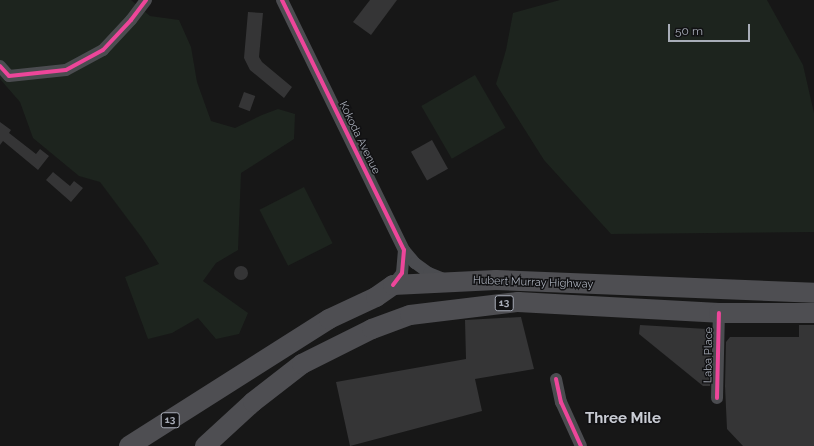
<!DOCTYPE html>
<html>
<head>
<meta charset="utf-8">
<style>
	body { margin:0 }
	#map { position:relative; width:814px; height:446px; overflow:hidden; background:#171717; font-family:Raleway,sans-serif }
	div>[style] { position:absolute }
	.green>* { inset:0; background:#1d241e; transform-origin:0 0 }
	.building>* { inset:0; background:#353536; transform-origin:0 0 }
	.round { border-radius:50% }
	.minor>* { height:12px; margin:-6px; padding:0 6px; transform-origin:6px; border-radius:6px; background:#4b4c50 }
	.trunk>* { height:20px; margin:-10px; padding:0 10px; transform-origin:10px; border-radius:10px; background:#4e4e52 }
	.cycleway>* { height:4px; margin:-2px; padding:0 2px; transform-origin:2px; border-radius:2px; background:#ed469a }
	span { translate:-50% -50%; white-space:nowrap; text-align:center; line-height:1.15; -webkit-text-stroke:3px #111113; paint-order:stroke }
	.shield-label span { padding:1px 3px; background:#111113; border:1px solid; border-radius:3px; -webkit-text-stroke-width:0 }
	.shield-label { font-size:10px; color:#a8adb8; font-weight:700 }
	.street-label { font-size:11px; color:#a8adb8 }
	.district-label { font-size:15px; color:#c9ccd4; font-weight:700 }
	.scale { position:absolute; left:668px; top:24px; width:82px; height:18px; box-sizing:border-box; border:2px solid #a8adb8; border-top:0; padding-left:5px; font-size:12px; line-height:14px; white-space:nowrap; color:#a8adb8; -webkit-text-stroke:3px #111113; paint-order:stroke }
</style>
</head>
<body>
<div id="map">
	<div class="green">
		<div style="clip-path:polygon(0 0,131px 0,150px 16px,179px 20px,191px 47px,197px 82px,211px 121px,235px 128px,262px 115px,278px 109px,295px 114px,294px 139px,241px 173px,238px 250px,216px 263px,203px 281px,248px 313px,239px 334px,216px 339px,198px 318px,172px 333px,148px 339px,125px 277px,159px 264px,142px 238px,100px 182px,79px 176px,33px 138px,20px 102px,0 79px)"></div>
		<div style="clip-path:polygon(560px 0,767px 0,803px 65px,814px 113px,814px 232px,611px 234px,544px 160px,496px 84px,506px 50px,513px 13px)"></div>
		<div style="left:475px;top:75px;width:61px;height:62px;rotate:60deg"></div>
		<div style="left:304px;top:187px;width:63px;height:50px;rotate:63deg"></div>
	</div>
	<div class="building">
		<div style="clip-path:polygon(370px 0,397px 0,371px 35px,353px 22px)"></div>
		<div style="clip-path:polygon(248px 12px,263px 13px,259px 57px,262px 62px,292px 87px,284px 98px,250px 70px,244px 58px)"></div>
		<div style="left:244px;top:92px;width:12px;height:16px;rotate:20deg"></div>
		<div style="clip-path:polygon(0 122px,11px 130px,9px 133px,36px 154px,40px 149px,49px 156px,38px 170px,3px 141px,0 145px)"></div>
		<div style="left:432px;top:140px;width:33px;height:24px;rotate:61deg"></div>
		<div style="clip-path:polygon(53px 172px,70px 186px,74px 181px,83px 188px,71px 202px,46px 180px)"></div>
		<div class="round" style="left:234px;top:266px;width:14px;height:14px"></div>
		<div style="clip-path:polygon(521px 317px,534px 369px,475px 379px,482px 411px,350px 446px,336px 382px,466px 359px,465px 320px)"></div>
		<div style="clip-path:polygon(640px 325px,707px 329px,711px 334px,710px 386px,703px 386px,639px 334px)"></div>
		<div style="clip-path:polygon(799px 325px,814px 325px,814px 446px,743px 446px,727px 429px,725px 386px,726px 342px,730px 337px,799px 337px)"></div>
	</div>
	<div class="minor">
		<div style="left:282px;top:0;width:278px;rotate:64deg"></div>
		<div style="left:404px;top:250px;width:23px;rotate:95deg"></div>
		<div style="left:402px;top:273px;width:15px;rotate:127deg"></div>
		<div style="left:0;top:66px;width:13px;rotate:48deg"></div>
		<div style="left:9px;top:76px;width:57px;rotate:-6deg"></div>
		<div style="left:66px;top:70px;width:42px;rotate:-28.4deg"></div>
		<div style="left:103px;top:50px;width:41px;rotate:-47deg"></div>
		<div style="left:131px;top:20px;width:25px;rotate:-53deg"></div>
		<div style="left:404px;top:250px;width:17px;rotate:50deg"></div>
		<div style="left:415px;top:263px;width:17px;rotate:36deg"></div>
		<div style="left:429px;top:273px;width:16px;rotate:22deg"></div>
		<div style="left:556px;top:379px;width:24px;rotate:78deg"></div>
		<div style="left:561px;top:402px;width:48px;rotate:65.6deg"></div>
		<div style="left:717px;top:398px;width:85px;rotate:-88.7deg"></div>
	</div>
	<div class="trunk">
		<div style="left:129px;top:446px;width:237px;rotate:-32.4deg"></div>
		<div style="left:329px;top:319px;width:52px;rotate:-25.1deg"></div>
		<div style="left:376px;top:297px;width:21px;rotate:-35deg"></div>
		<div style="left:393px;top:285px;width:103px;rotate:-2.8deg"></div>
		<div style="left:496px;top:280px;width:318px;rotate:2.3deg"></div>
		<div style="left:205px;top:446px;width:65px;rotate:-42.5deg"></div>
		<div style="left:253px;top:402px;width:62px;rotate:-37.8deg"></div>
		<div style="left:302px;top:364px;width:78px;rotate:-26.6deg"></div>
		<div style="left:372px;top:329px;width:40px;rotate:-20.2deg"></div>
		<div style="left:410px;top:315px;width:109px;rotate:-6.9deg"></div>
		<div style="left:518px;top:302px;width:201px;rotate:3.1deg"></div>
		<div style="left:719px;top:313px;width:95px"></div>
	</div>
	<div class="cycleway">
		<div style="left:282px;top:0;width:278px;rotate:64deg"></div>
		<div style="left:404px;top:250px;width:23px;rotate:95deg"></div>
		<div style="left:402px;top:273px;width:15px;rotate:127deg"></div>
		<div style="left:0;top:66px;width:13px;rotate:48deg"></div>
		<div style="left:9px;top:76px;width:57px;rotate:-6deg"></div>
		<div style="left:66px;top:70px;width:42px;rotate:-28.4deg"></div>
		<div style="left:103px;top:50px;width:41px;rotate:-47deg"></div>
		<div style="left:131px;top:20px;width:25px;rotate:-53deg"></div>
		<div style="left:556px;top:379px;width:24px;rotate:78deg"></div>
		<div style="left:561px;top:402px;width:48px;rotate:65.6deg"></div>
		<div style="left:717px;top:398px;width:85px;rotate:-88.7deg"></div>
	</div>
	<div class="shield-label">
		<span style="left:504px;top:303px">13</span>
		<span style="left:170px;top:420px">13</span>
	</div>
	<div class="street-label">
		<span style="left:359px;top:138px;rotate:64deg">Kokoda Avenue</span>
		<span style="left:533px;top:283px;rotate:2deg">Hubert Murray Highway</span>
		<span style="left:709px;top:355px;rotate:-89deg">Laba Place</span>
	</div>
	<div class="district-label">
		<span style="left:623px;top:419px">Three Mile</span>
	</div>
	<div class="scale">50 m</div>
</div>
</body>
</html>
